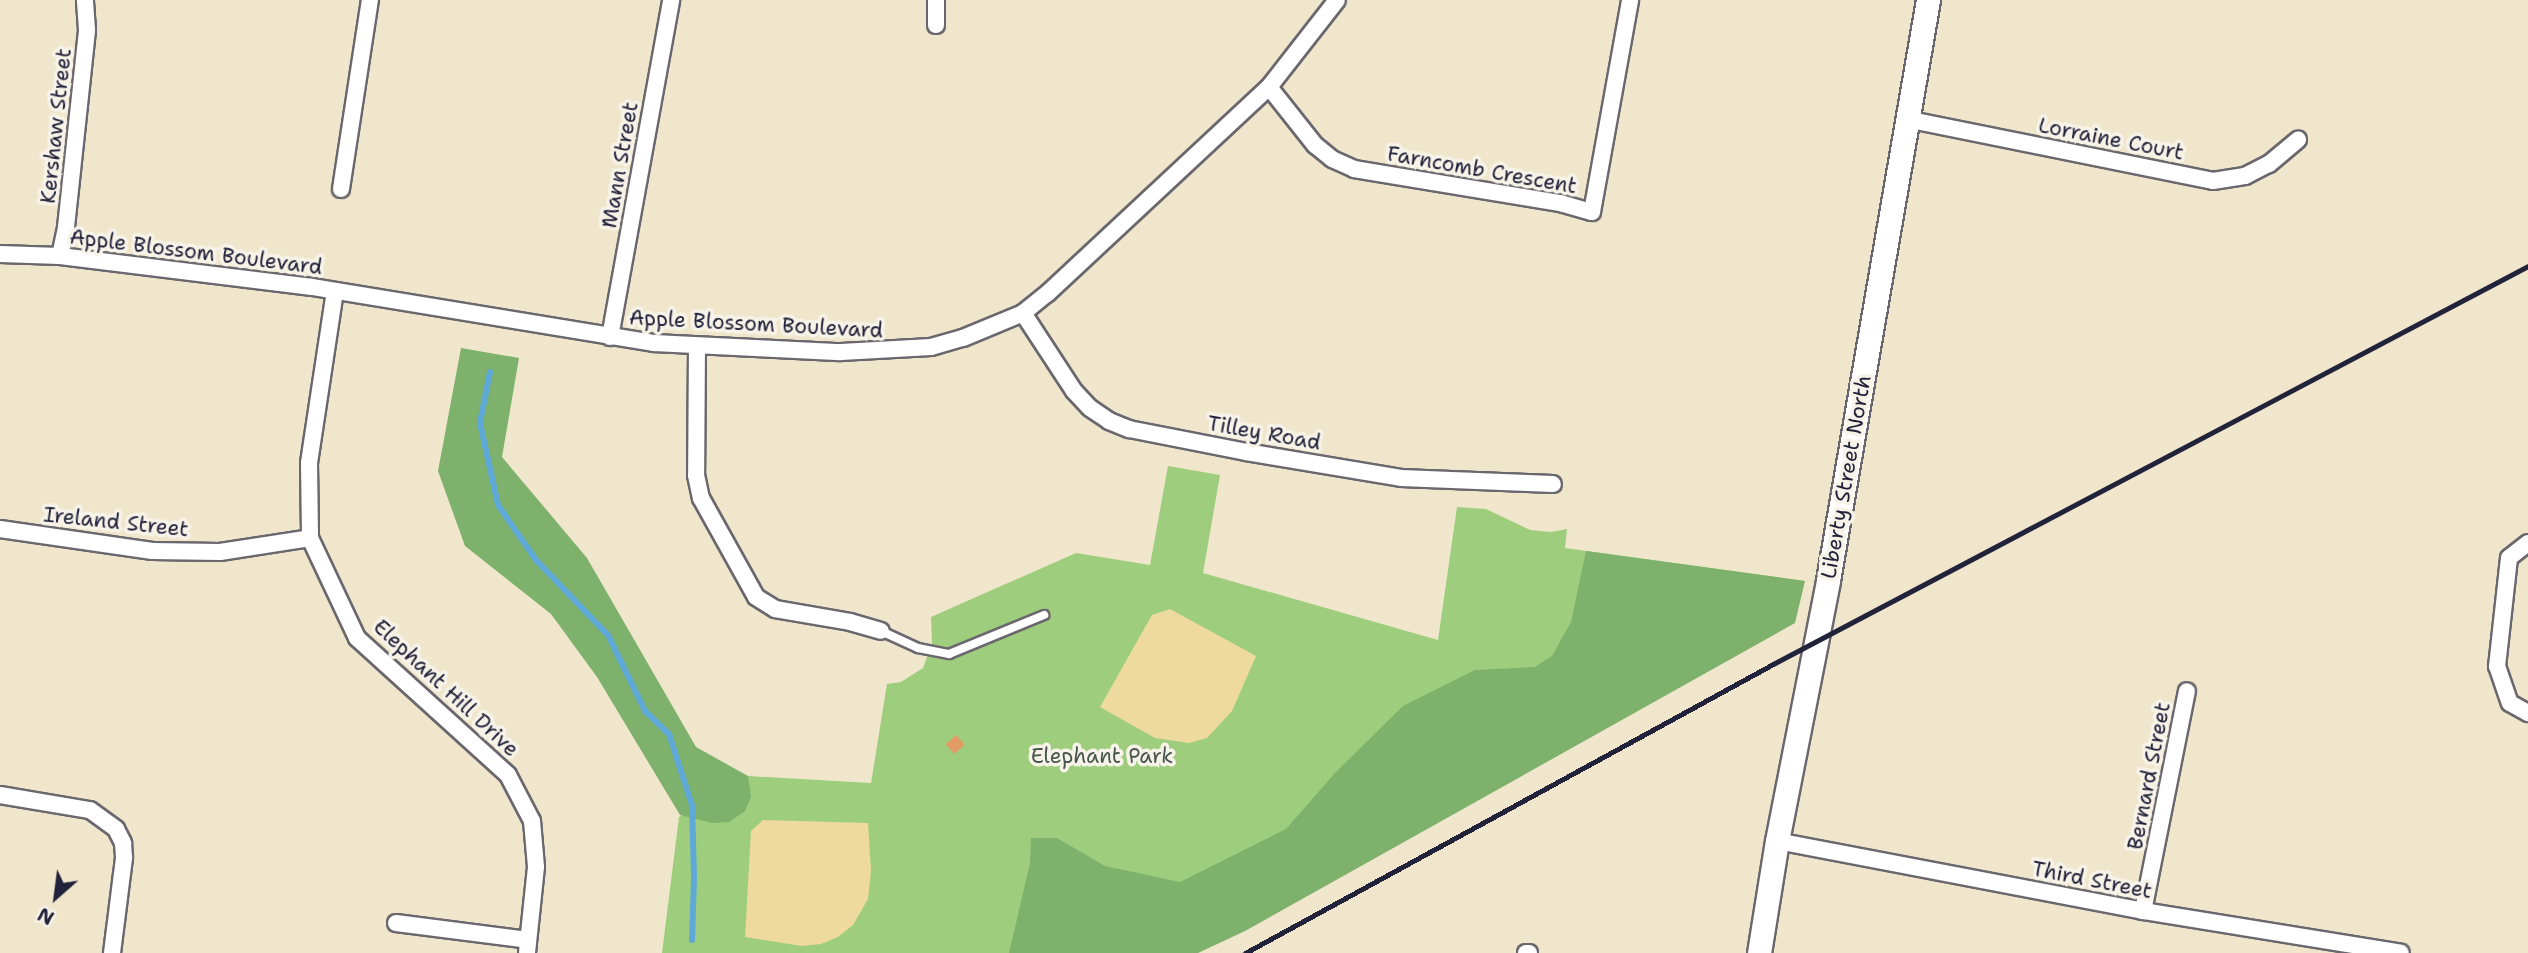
<!DOCTYPE html>
<html>
<head>
<meta charset="utf-8">
<style>
	body { margin:0 }
	#map { position:relative; width:2528px; height:953px; overflow:hidden; background:#f0e6cc; font-family:"Shantell Sans",sans-serif }
	div>[style] { position:absolute }
	.green>* { inset:0; background:#9ece7d }
	.forest>* { inset:0; background:#7eb16c }
	.sand>* { inset:0; background:#eeda9e }
	.stream>* { height:6px; margin:-3px; padding:0 3px; transform-origin:3px; border-radius:3px; background:#5ea9d7 }
	.building>* { inset:0; background:#e19c65; transform-origin:0 0 }
	.roads { filter:drop-shadow(2px 0 #6a676e) drop-shadow(-2px 0 #6a676e) drop-shadow(0 2px #6a676e) drop-shadow(0 -2px #6a676e) }
	.lane>* { height:8px; margin:-4px; padding:0 4px; transform-origin:4px; border-radius:4px; background:#fff }
	.street>* { height:16px; margin:-8px; padding:0 8px; transform-origin:8px; border-radius:8px; background:#fff }
	.secondary>* { height:23px; margin:-11.5px; padding:0 11.5px; transform-origin:11.5px; border-radius:11.5px; background:#fff }
	.rail>* { height:5px; margin:-2.5px; padding:0 2.5px; transform-origin:2.5px; border-radius:2.5px; background:#22223b }
	span { translate:-50% -50%; white-space:nowrap; text-align:center; line-height:1.15; -webkit-text-stroke:7px #f7f3e8; paint-order:stroke }
	.street-label { font-size:21px; color:#22223b }
	.park-label { font-size:21px; color:#47564f }
	.north { position:absolute; left:21px; top:862px; width:70px; height:70px; -webkit-text-stroke:5px #f7f3e8; paint-order:stroke; rotate:208deg; font-size:19px; font-weight:700; line-height:28px; text-align:center; color:#22223b }
	.north::after { content:''; display:block; margin:auto; width:24px; height:32px; background:#22223b; clip-path:polygon(50% 0,100% 100%,50% 72%,0 100%) }
</style>
</head>
<body>
<div id="map">
	<div class="green">
		<div style="clip-path:polygon(1168px 466px,1220px 475px,1203px 573px,1438px 640px,1457px 507px,1486px 509px,1530px 530px,1551px 532px,1567px 529px,1565px 548px,1805px 581px,1170px 953px,662px 953px,679px 817px,748px 776px,871px 783px,887px 684px,901px 682px,923px 668px,932px 644px,931px 617px,1076px 553px,1150px 565px)"></div>
	</div>
	<div class="forest">
		<div style="clip-path:polygon(461px 348px,519px 358px,502px 457px,587px 558px,696px 747px,748px 776px,751px 797px,745px 811px,729px 822px,712px 823px,680px 815px,597px 677px,551px 614px,465px 546px,438px 471px)"></div>
		<div style="clip-path:polygon(1586px 551px,1805px 581px,1795px 623px,1245px 931px,1198px 953px,1009px 953px,1030px 863px,1031px 838px,1057px 838px,1105px 866px,1180px 882px,1286px 829px,1335px 773px,1403px 706px,1475px 670px,1535px 667px,1552px 656px,1571px 622px)"></div>
	</div>
	<div class="sand">
		<div style="clip-path:polygon(1170px 609px,1256px 656px,1232px 711px,1207px 738px,1189px 743px,1155px 738px,1100px 707px,1152px 615px)"></div>
		<div style="clip-path:polygon(763px 820px,868px 823px,871px 871px,868px 899px,853px 925px,838px 937px,821px 944px,802px 946px,745px 937px,751px 831px)"></div>
	</div>
	<div class="stream">
		<div style="left:490px;top:372px;width:52px;rotate:101.1deg"></div>
		<div style="left:480px;top:423px;width:84px;rotate:77.6deg"></div>
		<div style="left:498px;top:505px;width:67px;rotate:55.4deg"></div>
		<div style="left:536px;top:560px;width:104px;rotate:46.2deg"></div>
		<div style="left:608px;top:635px;width:85px;rotate:64deg"></div>
		<div style="left:645px;top:711px;width:33px;rotate:44deg"></div>
		<div style="left:669px;top:734px;width:75px;rotate:72.1deg"></div>
		<div style="left:692px;top:805px;width:73px;rotate:88.4deg"></div>
		<div style="left:694px;top:878px;width:62px;rotate:91.8deg"></div>
	</div>
	<div class="building">
		<div style="left:956px;top:735px;width:13px;height:14px;rotate:48deg"></div>
	</div>
	<div class="roads">
		<div class="lane">
			<div style="left:881px;top:631px;width:41px;rotate:24.7deg"></div>
			<div style="left:918px;top:648px;width:32px;rotate:11deg"></div>
			<div style="left:949px;top:654px;width:103px;rotate:-22.3deg"></div>
		</div>
		<div class="street">
			<div style="left:936px;top:25px;width:25px;rotate:-90deg"></div>
			<div style="left:1269px;top:87px;width:74px;rotate:51.6deg"></div>
			<div style="left:1315px;top:145px;width:22px;rotate:39deg"></div>
			<div style="left:1332px;top:159px;width:24px;rotate:24deg"></div>
			<div style="left:1354px;top:169px;width:209px;rotate:9.4deg"></div>
			<div style="left:1560px;top:203px;width:33px;rotate:16deg"></div>
			<div style="left:1592px;top:212px;width:215px;rotate:-79.8deg"></div>
			<div style="left:1906px;top:119px;width:313px;rotate:11.4deg"></div>
			<div style="left:2213px;top:181px;width:32px;rotate:-9deg"></div>
			<div style="left:2245px;top:176px;width:27px;rotate:-27deg"></div>
			<div style="left:2269px;top:164px;width:38px;rotate:-40deg"></div>
			<div style="left:341px;top:189px;width:191px;rotate:-81.3deg"></div>
			<div style="left:0;top:254px;width:60px;rotate:1.9deg"></div>
			<div style="left:60px;top:256px;width:254px;rotate:7deg"></div>
			<div style="left:312px;top:287px;width:347px;rotate:9.3deg"></div>
			<div style="left:654px;top:343px;width:187px;rotate:2.8deg"></div>
			<div style="left:841px;top:352px;width:90px;rotate:-3.2deg"></div>
			<div style="left:931px;top:347px;width:33px;rotate:-16deg"></div>
			<div style="left:963px;top:338px;width:65px;rotate:-22.6deg"></div>
			<div style="left:1023px;top:313px;width:32px;rotate:-39deg"></div>
			<div style="left:1048px;top:293px;width:302px;rotate:-43deg"></div>
			<div style="left:1269px;top:87px;width:110px;rotate:-52deg"></div>
			<div style="left:60px;top:256px;width:30px;rotate:-78deg"></div>
			<div style="left:66px;top:227px;width:198px;rotate:-83.9deg"></div>
			<div style="left:87px;top:30px;width:30px;rotate:-94deg"></div>
			<div style="left:335px;top:291px;width:174px;rotate:98.6deg"></div>
			<div style="left:309px;top:463px;width:75px;rotate:89.2deg"></div>
			<div style="left:310px;top:538px;width:110px;rotate:64.8deg"></div>
			<div style="left:357px;top:638px;width:204px;rotate:42.2deg"></div>
			<div style="left:508px;top:775px;width:52px;rotate:62.4deg"></div>
			<div style="left:532px;top:821px;width:46px;rotate:85deg"></div>
			<div style="left:536px;top:867px;width:86px;rotate:96deg"></div>
			<div style="left:1023px;top:313px;width:93px;rotate:56.8deg"></div>
			<div style="left:1074px;top:391px;width:23px;rotate:47deg"></div>
			<div style="left:1090px;top:408px;width:23px;rotate:34deg"></div>
			<div style="left:1109px;top:421px;width:22px;rotate:22deg"></div>
			<div style="left:1129px;top:429px;width:119px;rotate:11.1deg"></div>
			<div style="left:1246px;top:452px;width:157px;rotate:9.5deg"></div>
			<div style="left:1401px;top:478px;width:152px;rotate:2.3deg"></div>
			<div style="left:610px;top:337px;width:342px;rotate:-79.7deg"></div>
			<div style="left:697px;top:346px;width:129px;rotate:90.4deg"></div>
			<div style="left:696px;top:475px;width:24px;rotate:78deg"></div>
			<div style="left:701px;top:498px;width:113px;rotate:60.9deg"></div>
			<div style="left:756px;top:597px;width:22px;rotate:32deg"></div>
			<div style="left:775px;top:609px;width:76px;rotate:9.8deg"></div>
			<div style="left:850px;top:622px;width:32px;rotate:16deg"></div>
			<div style="left:0;top:529px;width:154px;rotate:8.2deg"></div>
			<div style="left:152px;top:551px;width:68px;rotate:0.8deg"></div>
			<div style="left:220px;top:552px;width:91px;rotate:-8.8deg"></div>
			<div style="left:2528px;top:543px;width:24px;rotate:142deg"></div>
			<div style="left:2509px;top:558px;width:109px;rotate:96.3deg"></div>
			<div style="left:2497px;top:666px;width:39px;rotate:71deg"></div>
			<div style="left:2510px;top:703px;width:21px;rotate:29deg"></div>
			<div style="left:0;top:795px;width:91px;rotate:9.5deg"></div>
			<div style="left:90px;top:810px;width:32px;rotate:36deg"></div>
			<div style="left:116px;top:829px;width:16px;rotate:63deg"></div>
			<div style="left:123px;top:843px;width:15px;rotate:86deg"></div>
			<div style="left:124px;top:858px;width:96px;rotate:97.2deg"></div>
			<div style="left:1777px;top:841px;width:373px;rotate:10.8deg"></div>
			<div style="left:2143px;top:911px;width:261px;rotate:9.2deg"></div>
			<div style="left:2143px;top:911px;width:224px;rotate:-78.7deg"></div>
			<div style="left:396px;top:923px;width:133px;rotate:7.3deg"></div>
			<div style="left:1526px;top:953px;width:3px"></div>
		</div>
		<div class="secondary">
			<div style="left:1759px;top:953px;width:113px;rotate:-80.9deg"></div>
			<div style="left:1777px;top:841px;width:266px;rotate:-78.9deg"></div>
			<div style="left:1828px;top:580px;width:589px;rotate:-80.22deg"></div>
		</div>
	</div>
	<div class="rail">
		<div style="left:1245px;top:953px;width:602px;rotate:-28.69deg"></div>
		<div style="left:1773px;top:664px;width:853px;rotate:-27.8deg"></div>
	</div>
	<div class="street-label">
		<span style="left:56px;top:126px;rotate:-84deg">Kershaw Street</span>
		<span style="left:2111px;top:139px;rotate:11deg">Lorraine Court</span>
		<span style="left:620px;top:165px;rotate:-80deg">Mann Street</span>
		<span style="left:1482px;top:170px;rotate:10deg">Farncomb Crescent</span>
		<span style="left:196px;top:252px;rotate:7deg">Apple Blossom Boulevard</span>
		<span style="left:756px;top:324px;rotate:3deg">Apple Blossom Boulevard</span>
		<span style="left:1264px;top:433px;rotate:10deg">Tilley Road</span>
		<span style="left:1846px;top:477px;rotate:-80deg">Liberty Street North</span>
		<span style="left:116px;top:522px;rotate:6deg">Ireland Street</span>
		<span style="left:446px;top:688px;rotate:43deg">Elephant Hill Drive</span>
		<span style="left:2149px;top:776px;rotate:-79deg">Bernard Street</span>
		<span style="left:2092px;top:880px;rotate:11deg">Third Street</span>
	</div>
	<div class="park-label">
		<span style="left:1102px;top:756px">Elephant Park</span>
	</div>
	<div class="north">N</div>
</div>
</body>
</html>
